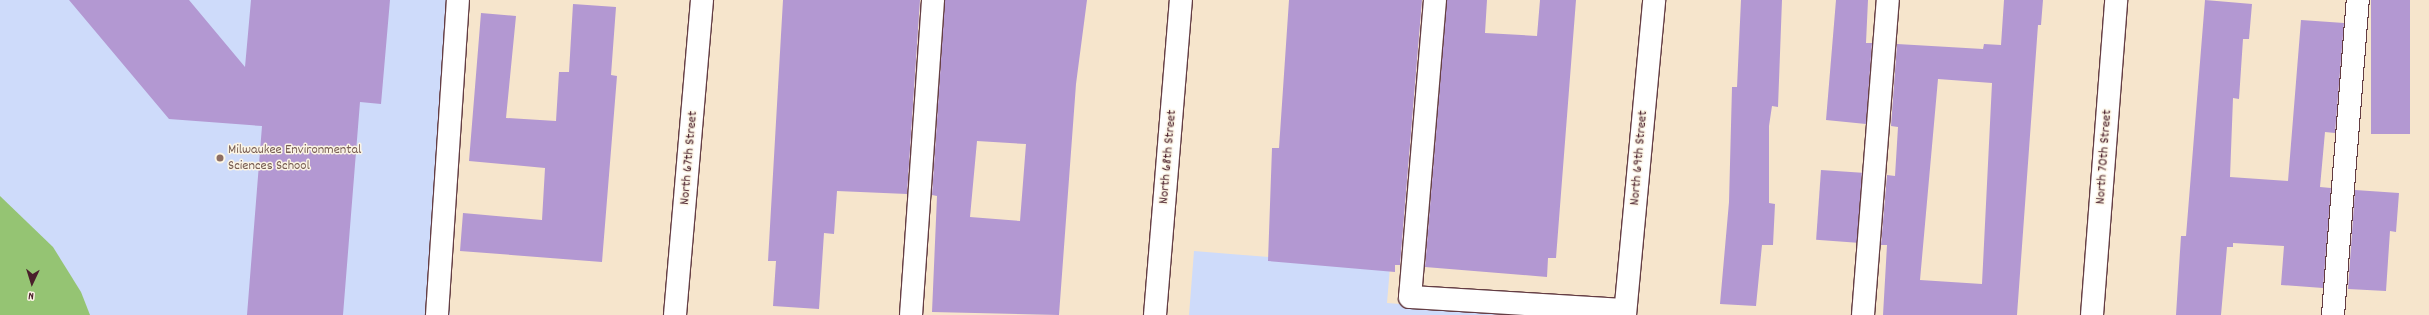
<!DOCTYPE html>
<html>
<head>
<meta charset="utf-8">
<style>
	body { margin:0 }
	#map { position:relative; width:2429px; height:315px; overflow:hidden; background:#f6e5cc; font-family:Dekko,sans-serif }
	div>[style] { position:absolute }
	.built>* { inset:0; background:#cedbfa; transform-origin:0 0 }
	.green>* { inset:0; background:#95c473 }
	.building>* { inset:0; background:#b398d2; transform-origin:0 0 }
	.roads { filter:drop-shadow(1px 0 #643d43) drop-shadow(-1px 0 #643d43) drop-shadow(0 1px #643d43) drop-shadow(0 -1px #643d43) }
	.minor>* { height:22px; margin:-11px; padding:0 11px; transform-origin:11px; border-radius:11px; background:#fff }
	.dots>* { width:11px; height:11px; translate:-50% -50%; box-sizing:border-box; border:2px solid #fcf5e5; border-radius:50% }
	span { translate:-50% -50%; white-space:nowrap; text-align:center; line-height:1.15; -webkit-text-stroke:3px #fcf5e5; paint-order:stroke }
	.education-label { font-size:14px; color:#785e54 }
	.left { translate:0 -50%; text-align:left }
	.street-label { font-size:14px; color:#4a1f2b }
	.north { position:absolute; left:12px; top:263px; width:40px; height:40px; -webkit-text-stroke:3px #fcf5e5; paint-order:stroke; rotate:184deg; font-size:11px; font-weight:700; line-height:16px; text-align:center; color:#4a1f2b }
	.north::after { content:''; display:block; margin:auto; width:14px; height:18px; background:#4a1f2b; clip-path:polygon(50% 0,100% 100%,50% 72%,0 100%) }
</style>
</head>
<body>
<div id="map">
	<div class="built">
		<div style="left:0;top:0;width:450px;height:315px"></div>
		<div style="clip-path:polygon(1194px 251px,1390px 267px,1387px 303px,1537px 315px,1189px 315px)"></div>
	</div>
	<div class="green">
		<div style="clip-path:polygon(0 196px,53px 247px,81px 292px,90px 315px,0 315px)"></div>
	</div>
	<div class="building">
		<div style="clip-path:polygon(69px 0,189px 0,245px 67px,251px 0,390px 0,381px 104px,360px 102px,343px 315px,247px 315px,262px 126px,169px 119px)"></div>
		<div style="clip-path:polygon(783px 0,920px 0,907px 194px,837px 191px,834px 234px,824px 233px,819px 309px,773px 306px,776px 261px,768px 261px)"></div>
		<div style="clip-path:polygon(evenodd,945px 0,1087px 0,1076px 84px,1059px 315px,932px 312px,937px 196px,932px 195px,945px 0,977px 141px,1026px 144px,1020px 221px,970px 217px,977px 141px)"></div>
		<div style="clip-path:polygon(1289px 0,1422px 0,1400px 265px,1395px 265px,1395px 272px,1268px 261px,1272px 148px,1279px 148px)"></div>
		<div style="clip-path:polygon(1447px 0,1487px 0,1485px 33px,1537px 36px,1540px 0,1576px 0,1556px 258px,1548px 258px,1547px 277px,1425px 267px)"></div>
		<div style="clip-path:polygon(1741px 0,1782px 0,1778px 107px,1772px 106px,1769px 126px,1769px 203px,1775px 204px,1773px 245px,1762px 245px,1756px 306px,1720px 304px,1729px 202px,1732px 87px,1737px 87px)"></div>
		<div style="clip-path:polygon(1836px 0,1868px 0,1866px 43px,1872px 43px,1866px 124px,1826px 120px)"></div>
		<div style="clip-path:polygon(evenodd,2004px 0,2043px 0,2041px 25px,2038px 25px,2017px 315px,1883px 315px,1887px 245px,1881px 245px,1887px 175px,1895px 176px,1898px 127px,1891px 126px,1897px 44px,1983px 49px,1984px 44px,2001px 45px,2004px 0,1938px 79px,1992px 83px,1982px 284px,1920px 280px,1938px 79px)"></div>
		<div style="clip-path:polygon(2205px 0,2252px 4px,2249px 39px,2243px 39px,2239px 99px,2233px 98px,2230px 177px,2288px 181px,2301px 20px,2344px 23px,2335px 133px,2325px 132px,2320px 187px,2331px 188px,2323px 288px,2281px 285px,2284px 246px,2233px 243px,2233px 247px,2227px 247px,2221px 315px,2176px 315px,2181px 236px,2186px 236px)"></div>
		<div style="left:2371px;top:0;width:39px;height:134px"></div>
		<div style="clip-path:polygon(573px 4px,616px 7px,611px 75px,617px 76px,602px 262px,460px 251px,463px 213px,542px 220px,545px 168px,469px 161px,481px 13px,516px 16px,506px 118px,556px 121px,559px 72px,569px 72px)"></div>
		<div style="left:1821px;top:170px;width:41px;height:70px;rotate:4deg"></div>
		<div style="clip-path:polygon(2355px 190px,2399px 193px,2396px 232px,2390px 231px,2386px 291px,2348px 289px)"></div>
	</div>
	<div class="roads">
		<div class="minor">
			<div style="left:1435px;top:0;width:298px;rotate:94.8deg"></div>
			<div style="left:1410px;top:297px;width:215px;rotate:3.5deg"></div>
			<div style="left:437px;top:315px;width:316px;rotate:-86.2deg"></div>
			<div style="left:675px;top:315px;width:316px;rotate:-85.1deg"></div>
			<div style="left:911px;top:315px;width:316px;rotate:-86deg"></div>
			<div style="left:1155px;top:315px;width:316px;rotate:-85.3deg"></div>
			<div style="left:1625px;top:315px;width:316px;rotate:-84.7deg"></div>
			<div style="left:1863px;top:315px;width:316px;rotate:-85.5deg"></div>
			<div style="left:2092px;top:315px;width:316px;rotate:-85.6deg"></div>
			<div style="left:2333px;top:315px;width:316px;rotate:-85.5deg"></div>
		</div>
	</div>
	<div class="dots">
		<div style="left:220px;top:158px;background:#8d6e63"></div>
	</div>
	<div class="education-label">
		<span class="left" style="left:228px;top:158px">Milwaukee Environmental<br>Sciences School</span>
	</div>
	<div class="street-label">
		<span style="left:1168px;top:157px;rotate:-85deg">North 68th Street</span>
		<span style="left:2104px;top:157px;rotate:-86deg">North 70th Street</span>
		<span style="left:689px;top:158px;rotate:-85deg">North 67th Street</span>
		<span style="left:1639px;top:158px;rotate:-85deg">North 69th Street</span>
	</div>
	<div class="north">N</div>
</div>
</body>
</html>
